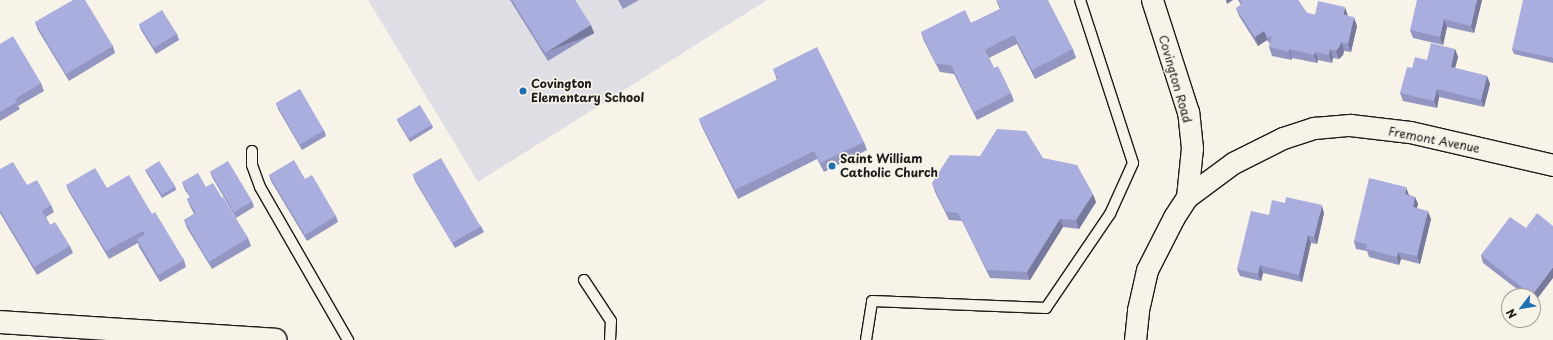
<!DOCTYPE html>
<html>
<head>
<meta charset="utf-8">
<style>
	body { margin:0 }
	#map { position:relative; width:1553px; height:340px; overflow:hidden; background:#f7f3e8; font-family:"Playpen Sans",sans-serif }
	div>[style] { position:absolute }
	.built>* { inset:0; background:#e0dee5 }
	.roads { filter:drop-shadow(1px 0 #1c1c1c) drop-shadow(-1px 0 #1c1c1c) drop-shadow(0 1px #1c1c1c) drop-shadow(0 -1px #1c1c1c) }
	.service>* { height:10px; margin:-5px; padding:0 5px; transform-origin:5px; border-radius:5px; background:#f7f3e8 }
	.minor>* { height:21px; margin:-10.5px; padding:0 10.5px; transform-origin:10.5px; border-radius:10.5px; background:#f7f3e8 }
	.secondary>* { height:22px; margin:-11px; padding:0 11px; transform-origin:11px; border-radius:11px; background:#f7f3e8 }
	.wall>* { inset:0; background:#9296c0 }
	.shaded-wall>* { inset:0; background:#777a9c; transform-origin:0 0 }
	.building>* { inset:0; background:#aaaedf; transform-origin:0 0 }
	.dots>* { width:11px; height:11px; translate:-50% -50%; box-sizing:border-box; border:2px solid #f7f3e8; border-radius:50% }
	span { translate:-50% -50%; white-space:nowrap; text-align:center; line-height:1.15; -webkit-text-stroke:3.5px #f7f3e8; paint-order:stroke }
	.street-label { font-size:12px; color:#1c1c1c }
	.poi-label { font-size:12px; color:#1c1c1c; font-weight:700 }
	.left { translate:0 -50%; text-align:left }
	.north { position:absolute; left:1501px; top:288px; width:40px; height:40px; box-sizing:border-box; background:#f7f3e8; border:1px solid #9f9d96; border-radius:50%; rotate:239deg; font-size:11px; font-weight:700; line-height:16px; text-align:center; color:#1c1c1c }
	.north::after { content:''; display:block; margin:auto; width:14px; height:18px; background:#1f6fb2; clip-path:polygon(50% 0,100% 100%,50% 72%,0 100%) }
</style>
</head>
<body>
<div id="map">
	<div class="built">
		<div style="clip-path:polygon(368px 0,767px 0,478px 182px)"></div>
	</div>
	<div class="roads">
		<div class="service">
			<div style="left:252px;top:151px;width:14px;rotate:90deg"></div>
			<div style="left:252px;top:165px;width:23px;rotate:70deg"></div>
			<div style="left:260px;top:187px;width:177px;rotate:60.1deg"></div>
			<div style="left:584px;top:280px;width:49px;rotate:56.6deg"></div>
			<div style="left:611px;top:321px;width:19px;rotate:93deg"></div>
			<div style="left:866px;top:340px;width:39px;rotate:-81deg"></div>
			<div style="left:872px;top:301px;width:174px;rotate:2.3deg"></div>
			<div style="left:1046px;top:308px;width:114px;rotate:-55.8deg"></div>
			<div style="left:1110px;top:214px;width:56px;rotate:-65.7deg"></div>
			<div style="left:1133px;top:163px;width:171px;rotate:-108deg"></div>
		</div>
		<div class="minor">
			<div style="left:1187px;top:197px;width:57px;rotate:-36.5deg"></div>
			<div style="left:1233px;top:163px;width:56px;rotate:-26.6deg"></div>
			<div style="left:1283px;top:138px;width:33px;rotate:-18deg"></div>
			<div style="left:1314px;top:128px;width:36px;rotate:-5deg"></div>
			<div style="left:1350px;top:125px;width:60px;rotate:6.7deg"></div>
			<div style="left:1410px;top:132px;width:147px;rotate:13deg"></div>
			<div style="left:1135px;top:340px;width:30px;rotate:-84deg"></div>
			<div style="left:1138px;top:310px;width:41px;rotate:-77.3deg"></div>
			<div style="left:1147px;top:270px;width:59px;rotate:-63deg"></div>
			<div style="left:1174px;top:217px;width:24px;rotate:-57deg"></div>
			<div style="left:1187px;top:197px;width:49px;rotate:-84.2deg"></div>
			<div style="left:1192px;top:148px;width:36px;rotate:-96deg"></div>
			<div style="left:1188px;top:112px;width:118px;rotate:-107.8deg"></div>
		</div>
		<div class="secondary">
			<div style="left:0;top:322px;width:276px;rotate:3.7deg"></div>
		</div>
	</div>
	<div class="wall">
		<div style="clip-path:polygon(510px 0,575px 0,594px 33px,548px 61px)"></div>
		<div style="clip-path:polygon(618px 0,639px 0,623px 9px)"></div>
		<div style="clip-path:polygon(996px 0,1073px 49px,1076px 58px,1035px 79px,1017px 44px,989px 58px,994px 68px,1011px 93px,1014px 101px,977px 120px,954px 74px,940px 72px,924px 41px,921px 32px,971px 23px,1000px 9px)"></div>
		<div style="clip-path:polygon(1238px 0,1298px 0,1307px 13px,1315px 15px,1348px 16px,1357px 26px,1351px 52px,1344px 51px,1343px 55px,1339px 59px,1333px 58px,1332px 63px,1318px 60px,1317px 63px,1292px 58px,1292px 60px,1272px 56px,1269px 47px,1270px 44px,1267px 40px,1258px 46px,1239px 16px,1236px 8px,1241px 5px)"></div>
		<div style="clip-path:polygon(1482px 0,1474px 33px,1447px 27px,1443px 45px,1413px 38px,1410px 30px)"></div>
		<div style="clip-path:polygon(1553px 0,1553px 63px,1514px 54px,1512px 49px)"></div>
		<div style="clip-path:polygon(35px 22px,113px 46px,115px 53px,69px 81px,38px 30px)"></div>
		<div style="clip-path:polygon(139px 24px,177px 34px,179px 40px,156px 54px,141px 30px)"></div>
		<div style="clip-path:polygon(0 44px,41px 83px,44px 91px,18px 106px,20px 109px,0 121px)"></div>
		<div style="clip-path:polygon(1455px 49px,1458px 57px,1455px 68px,1487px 76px,1490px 84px,1484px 107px,1439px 97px,1437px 108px,1403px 101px,1400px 93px,1412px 68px,1427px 60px)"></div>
		<div style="clip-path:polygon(773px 69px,864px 142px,867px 150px,824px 172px,817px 159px,738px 199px,702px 127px,699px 119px,777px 80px)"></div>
		<div style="clip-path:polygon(276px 103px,324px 130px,326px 136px,302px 150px,278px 109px)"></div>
		<div style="clip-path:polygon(397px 119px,432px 125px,433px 128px,410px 142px,398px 122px)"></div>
		<div style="clip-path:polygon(980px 156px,1043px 158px,1096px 202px,1079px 229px,1063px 227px,1030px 280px,990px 278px,962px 221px,949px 220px,935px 192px,932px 183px)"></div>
		<div style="clip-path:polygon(0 169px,27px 185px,51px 205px,54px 212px,46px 217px,50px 225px,70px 246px,73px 253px,37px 275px,0 213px)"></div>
		<div style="clip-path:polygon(145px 169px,175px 186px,176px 190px,162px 198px,146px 172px)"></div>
		<div style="clip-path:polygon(210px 171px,252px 201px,254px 207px,236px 218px,212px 177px)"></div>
		<div style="clip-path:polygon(269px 175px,305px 179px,336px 216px,338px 222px,307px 241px,271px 181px)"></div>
		<div style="clip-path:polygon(413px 175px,481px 226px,484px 232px,455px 248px,415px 181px)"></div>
		<div style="clip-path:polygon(182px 182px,206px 187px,222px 198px,248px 238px,251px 246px,212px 269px,187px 228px,184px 220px,194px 214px,190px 206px,187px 199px,190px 197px,185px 190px)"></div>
		<div style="clip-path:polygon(66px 185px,107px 188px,152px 214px,184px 260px,186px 267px,160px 282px,139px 247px,138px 243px,109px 259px,69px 192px)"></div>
		<div style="clip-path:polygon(1409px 195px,1415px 197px,1418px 204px,1417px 208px,1431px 219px,1420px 264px,1401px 259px,1399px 265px,1369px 257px,1367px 251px,1356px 249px,1354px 241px)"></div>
		<div style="clip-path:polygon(1324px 213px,1317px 244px,1311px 243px,1302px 282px,1263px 273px,1261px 281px,1240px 276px,1237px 269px)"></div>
		<div style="clip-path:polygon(1526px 228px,1534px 303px,1533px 302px,1533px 296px,1526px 296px,1483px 263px,1481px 255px)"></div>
	</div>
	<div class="shaded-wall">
		<div style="clip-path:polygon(1226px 0,1233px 0,1227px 4px)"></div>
		<div style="clip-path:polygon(1477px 0,1482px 0,1474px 33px,1471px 26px)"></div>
		<div style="clip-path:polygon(1345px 7px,1348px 16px,1343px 15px)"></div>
		<div style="clip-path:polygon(1354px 17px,1357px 26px,1351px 52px,1348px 44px)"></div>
		<div style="clip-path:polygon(1444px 19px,1447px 27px,1443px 45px,1440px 37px)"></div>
		<div style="left:591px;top:25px;width:9px;height:54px;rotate:69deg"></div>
		<div style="clip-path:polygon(1264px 31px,1267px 40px,1258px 46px,1255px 37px)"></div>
		<div style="clip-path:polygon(1341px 42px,1344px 51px,1343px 55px,1339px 59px,1336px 51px)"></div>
		<div style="clip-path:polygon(1289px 49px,1292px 58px,1292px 60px,1289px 52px)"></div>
		<div style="clip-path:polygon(1330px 49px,1333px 58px,1332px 63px,1329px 55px)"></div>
		<div style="clip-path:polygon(1455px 49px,1458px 57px,1453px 75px,1451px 67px)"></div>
		<div style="clip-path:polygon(1315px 52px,1318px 60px,1317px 63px,1314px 55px)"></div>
		<div style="clip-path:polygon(1487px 76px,1490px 84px,1484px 107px,1481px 100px)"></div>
		<div style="clip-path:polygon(1437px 89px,1439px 97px,1437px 108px,1434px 101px)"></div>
		<div style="clip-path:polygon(1406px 187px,1409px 195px,1407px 202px,1405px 194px)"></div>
		<div style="clip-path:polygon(1093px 194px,1096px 202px,1079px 229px,1076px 220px)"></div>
		<div style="clip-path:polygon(1415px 197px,1418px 204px,1415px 215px,1413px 207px)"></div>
		<div style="clip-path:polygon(1322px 205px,1324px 213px,1317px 244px,1314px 237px)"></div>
		<div style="clip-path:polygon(1428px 211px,1431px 219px,1420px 264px,1417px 256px)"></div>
		<div style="clip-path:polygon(1060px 219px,1063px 227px,1030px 280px,1027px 272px)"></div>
		<div style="clip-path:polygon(1308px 235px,1311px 243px,1302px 282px,1299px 275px)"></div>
		<div style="clip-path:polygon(1398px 252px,1401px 259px,1399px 265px,1397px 257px)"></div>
		<div style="clip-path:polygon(1260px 265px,1263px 273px,1261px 281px,1258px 274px)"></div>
		<div style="clip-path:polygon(1553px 267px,1553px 278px,1534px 303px,1533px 299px,1533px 296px,1532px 296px,1532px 295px)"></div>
	</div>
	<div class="building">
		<div style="clip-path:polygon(73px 0,85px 0,113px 46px,66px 74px,35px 22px)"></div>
		<div style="clip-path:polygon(512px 0,575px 0,591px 25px,545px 53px)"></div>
		<div style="clip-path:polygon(997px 0,1048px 0,1073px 49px,1032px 70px,1014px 35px,985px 50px,994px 68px,998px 66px,1011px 93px,974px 112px,951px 65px,936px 64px,921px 32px,965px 10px,971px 23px,1001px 9px)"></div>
		<div style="clip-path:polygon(1240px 0,1298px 0,1307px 13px,1315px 15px,1318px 1px,1345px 7px,1343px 15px,1354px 17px,1348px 44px,1341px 42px,1340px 46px,1336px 51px,1330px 49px,1329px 55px,1315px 52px,1314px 55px,1289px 49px,1289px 52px,1269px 47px,1272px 36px,1268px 38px,1264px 31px,1255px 37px,1236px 8px,1242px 4px)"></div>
		<div style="clip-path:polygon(1417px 0,1477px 0,1471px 26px,1444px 19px,1440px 37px,1410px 30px)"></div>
		<div style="clip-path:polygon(1523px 0,1553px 0,1553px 58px,1512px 49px)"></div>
		<div style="left:162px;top:10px;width:28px;height:27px;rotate:58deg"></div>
		<div style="clip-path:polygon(13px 36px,41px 83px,15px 99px,17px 102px,0 112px,0 44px)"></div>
		<div style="clip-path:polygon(1431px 43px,1455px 49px,1451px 67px,1487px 76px,1481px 100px,1437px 89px,1434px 101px,1400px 93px,1407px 67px,1412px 68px,1415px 57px,1427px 60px)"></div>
		<div style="clip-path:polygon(817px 47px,864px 142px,820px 163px,814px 151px,735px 190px,699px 119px,778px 79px,773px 69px)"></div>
		<div style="left:300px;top:89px;width:48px;height:28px;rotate:60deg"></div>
		<div style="left:420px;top:105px;width:23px;height:27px;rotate:59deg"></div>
		<div style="clip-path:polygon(997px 129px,1026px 131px,1043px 158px,1077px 165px,1093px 194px,1076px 220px,1060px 219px,1027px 272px,987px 270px,958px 213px,946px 212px,932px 183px,950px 155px,980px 156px)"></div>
		<div style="left:441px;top:158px;width:79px;height:33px;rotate:60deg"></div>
		<div style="clip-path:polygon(294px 160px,305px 179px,312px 175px,336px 216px,305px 235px,269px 175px)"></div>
		<div style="left:159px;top:161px;width:30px;height:16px;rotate:57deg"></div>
		<div style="left:228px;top:161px;width:47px;height:21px;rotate:59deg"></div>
		<div style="clip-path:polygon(13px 162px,27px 185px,37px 180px,51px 205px,42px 211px,50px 225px,55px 222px,70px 246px,34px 267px,0 210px,0 169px)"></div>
		<div style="clip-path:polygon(95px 168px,107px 188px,129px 175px,152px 214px,155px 212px,184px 260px,158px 275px,137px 239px,145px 234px,143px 231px,106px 251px,66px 185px)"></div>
		<div style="clip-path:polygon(198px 173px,206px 187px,213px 183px,222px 198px,223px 197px,248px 238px,209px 262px,184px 220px,196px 213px,187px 199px,191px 197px,182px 182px)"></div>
		<div style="clip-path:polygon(1369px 178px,1406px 187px,1405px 194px,1415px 197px,1413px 207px,1428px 211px,1417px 256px,1398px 252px,1397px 257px,1366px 249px,1367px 244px,1354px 241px)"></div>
		<div style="clip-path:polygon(1286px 197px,1322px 205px,1314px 237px,1308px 235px,1299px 275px,1260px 265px,1258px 274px,1237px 269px,1251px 211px,1269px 215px,1272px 200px,1285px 203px)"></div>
		<div style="clip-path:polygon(1537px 213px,1553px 226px,1553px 267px,1532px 295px,1481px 255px,1510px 217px,1526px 228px)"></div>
	</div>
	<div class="dots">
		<div style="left:523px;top:91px;background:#1f6fb2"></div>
		<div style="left:832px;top:166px;background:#1f6fb2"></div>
	</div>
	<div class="street-label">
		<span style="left:1175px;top:79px;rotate:74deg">Covington Road</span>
		<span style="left:1434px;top:140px;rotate:11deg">Fremont Avenue</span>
	</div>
	<div class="poi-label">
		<span class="left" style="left:531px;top:91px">Covington<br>Elementary School</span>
		<span class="left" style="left:840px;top:166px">Saint William<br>Catholic Church</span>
	</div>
	<div class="north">N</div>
</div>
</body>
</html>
